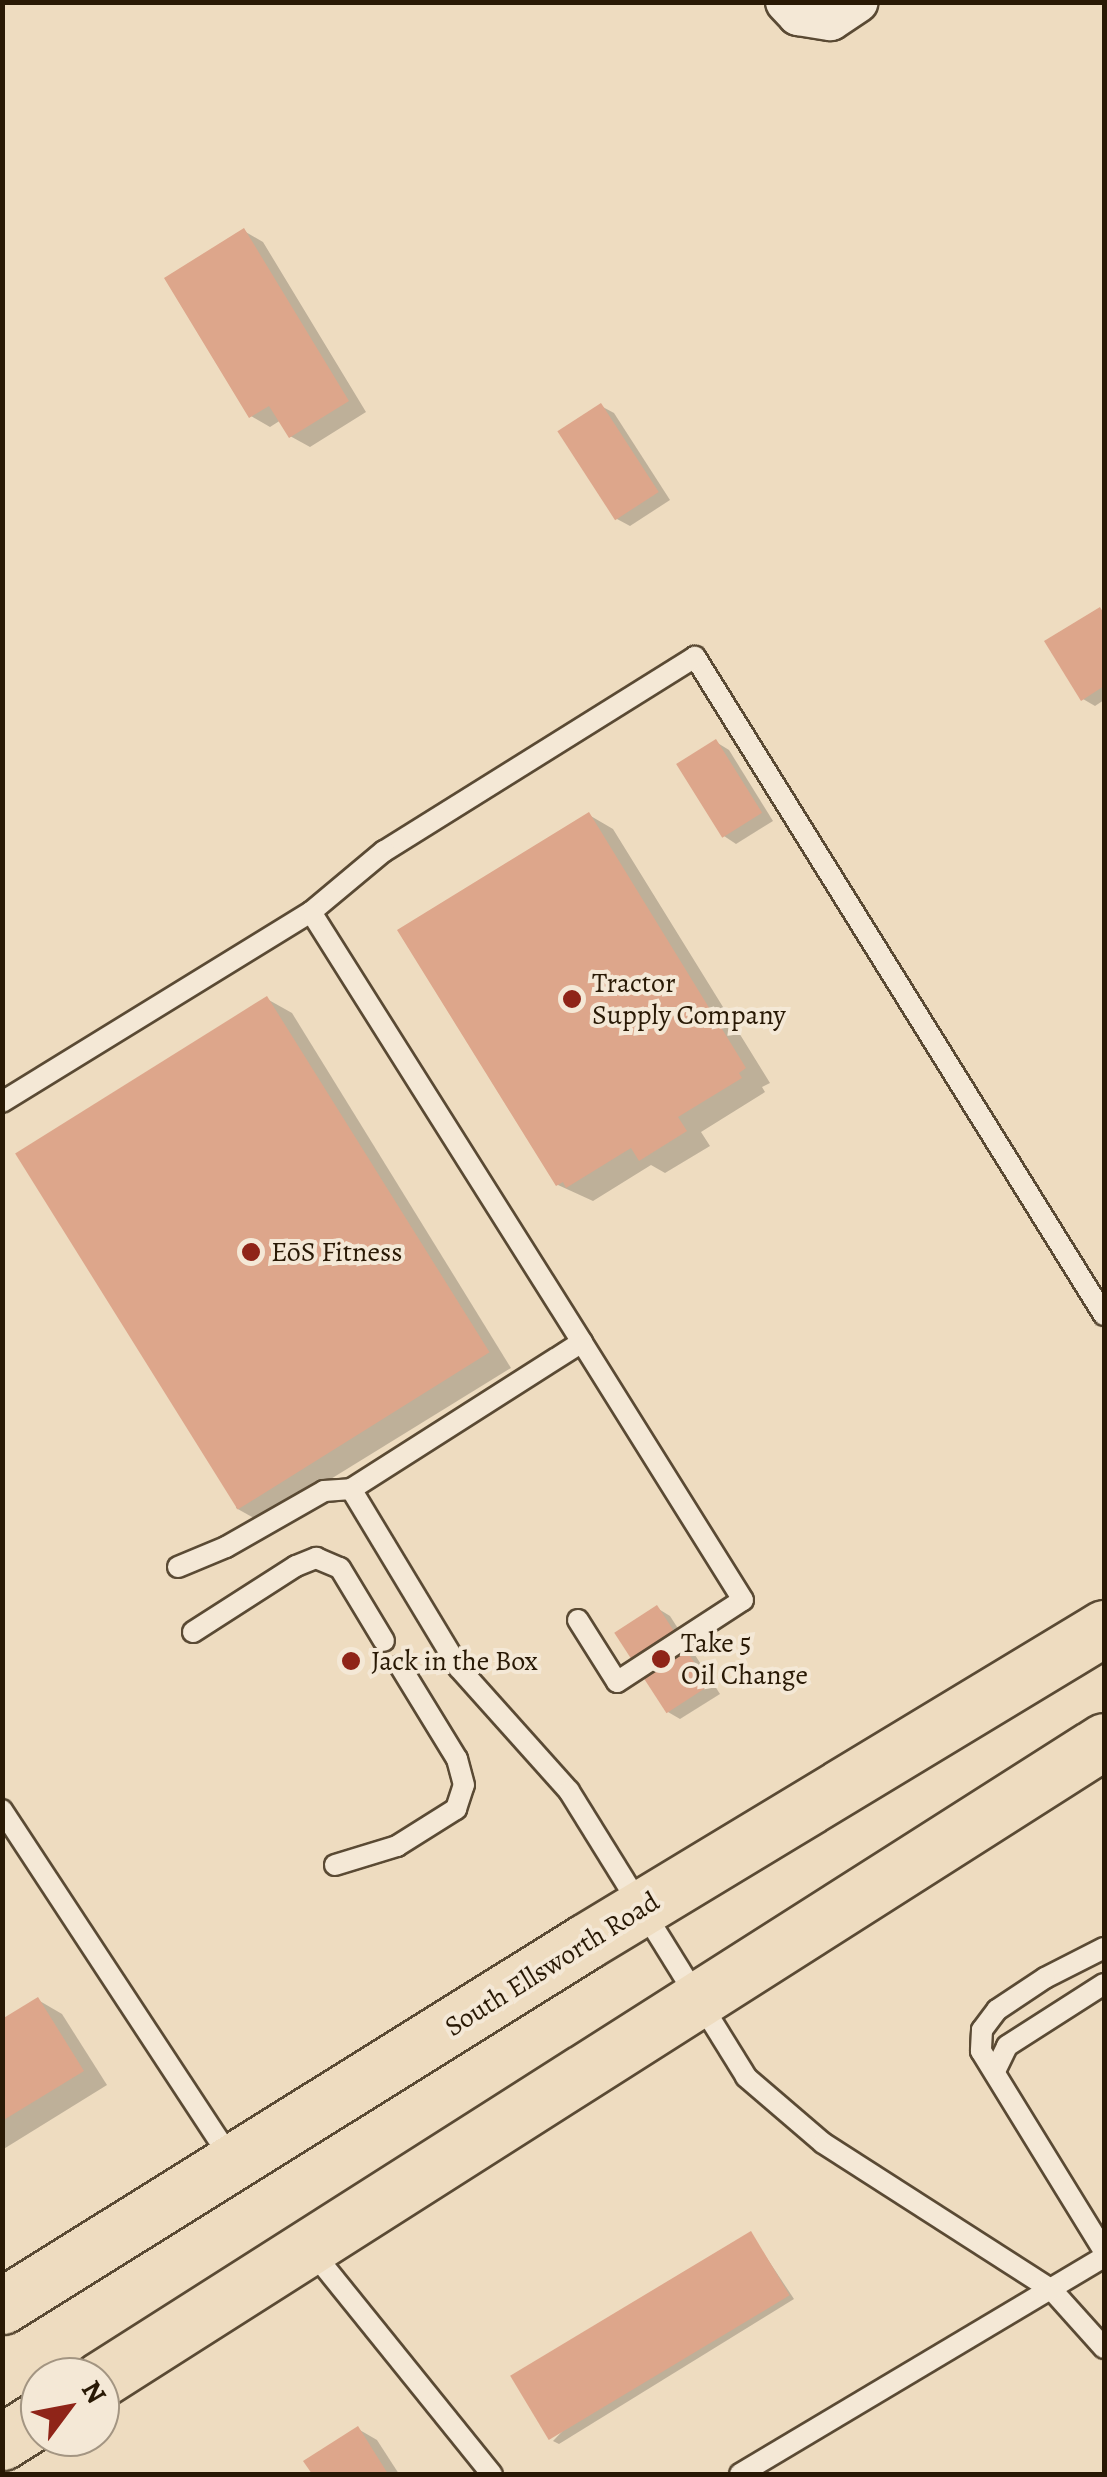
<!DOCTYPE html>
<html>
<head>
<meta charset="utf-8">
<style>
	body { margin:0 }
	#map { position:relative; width:1107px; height:2477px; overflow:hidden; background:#eedcc0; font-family:Alegreya,serif }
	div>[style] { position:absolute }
	.shadow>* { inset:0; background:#0003 }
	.building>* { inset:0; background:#dda68b; transform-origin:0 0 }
	.roads { filter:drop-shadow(2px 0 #5a4a34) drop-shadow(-2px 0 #5a4a34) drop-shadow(0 2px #5a4a34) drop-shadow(0 -2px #5a4a34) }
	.lane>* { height:20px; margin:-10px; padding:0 10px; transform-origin:10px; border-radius:10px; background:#f4e8d6 }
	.street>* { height:40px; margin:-20px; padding:0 20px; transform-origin:20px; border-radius:20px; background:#f4e8d6 }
	.primary>* { height:55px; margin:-27.5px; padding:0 27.5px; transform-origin:27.5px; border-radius:27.5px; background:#eedcc0 }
	.dots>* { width:28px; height:28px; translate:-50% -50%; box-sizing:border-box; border:5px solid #f4e8d6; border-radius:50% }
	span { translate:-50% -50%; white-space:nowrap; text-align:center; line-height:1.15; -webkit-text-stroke:8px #f4e8d6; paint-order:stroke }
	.poi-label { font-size:28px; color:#291905 }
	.left { translate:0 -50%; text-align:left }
	.street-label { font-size:28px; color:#291905 }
	.frame { position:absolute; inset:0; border:5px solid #291905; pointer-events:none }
	.north { position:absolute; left:20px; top:2357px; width:100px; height:100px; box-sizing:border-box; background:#f4e8d6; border:2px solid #a39582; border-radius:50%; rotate:58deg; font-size:28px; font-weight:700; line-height:40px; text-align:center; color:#291905 }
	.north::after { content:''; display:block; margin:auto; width:35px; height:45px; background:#8f2418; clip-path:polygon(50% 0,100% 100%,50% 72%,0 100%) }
</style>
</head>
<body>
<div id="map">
	<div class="shadow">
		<div style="clip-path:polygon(244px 231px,263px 242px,366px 412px,310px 447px,290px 436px,281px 420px,270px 427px,251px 416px)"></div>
		<div style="clip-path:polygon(601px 406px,614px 413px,670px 500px,630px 526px,617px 519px)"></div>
		<div style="clip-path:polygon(1100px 609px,1104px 612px,1104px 700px,1095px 706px,1083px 699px)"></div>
		<div style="clip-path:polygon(716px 742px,729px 750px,773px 821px,736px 844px,724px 836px)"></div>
		<div style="clip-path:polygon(589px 815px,613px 829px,770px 1083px,762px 1087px,765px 1092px,701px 1132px,710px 1146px,665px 1173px,651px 1165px,593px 1201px,558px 1185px)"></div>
		<div style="clip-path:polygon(267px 999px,292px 1013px,511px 1368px,261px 1522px,236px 1508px)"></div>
		<div style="clip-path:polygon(657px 1608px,670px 1616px,720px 1694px,680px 1719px,668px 1712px)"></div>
		<div style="clip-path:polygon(38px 2000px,62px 2014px,107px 2085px,2px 2150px,2px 2022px)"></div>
		<div style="clip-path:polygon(751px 2234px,794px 2299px,559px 2444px,553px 2441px)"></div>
		<div style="clip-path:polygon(358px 2429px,377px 2440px,399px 2474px,315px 2474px,307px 2461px)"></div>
	</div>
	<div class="building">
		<div style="clip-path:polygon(244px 228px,349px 401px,289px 438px,269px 406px,249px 418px,164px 278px)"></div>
		<div style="left:601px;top:403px;width:106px;height:52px;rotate:57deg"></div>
		<div style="clip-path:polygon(1100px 607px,1104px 614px,1104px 686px,1081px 701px,1044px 641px)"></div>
		<div style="left:716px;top:739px;width:87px;height:47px;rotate:58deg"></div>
		<div style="clip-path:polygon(589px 812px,746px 1068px,739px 1073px,742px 1078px,678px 1117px,687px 1131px,639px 1161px,631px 1148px,566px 1188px,563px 1182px,556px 1186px,397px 930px)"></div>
		<div style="left:267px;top:996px;width:420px;height:297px;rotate:58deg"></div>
		<div style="left:657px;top:1605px;width:96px;height:51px;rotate:57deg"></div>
		<div style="clip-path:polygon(38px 1997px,84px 2071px,2px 2121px,2px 2019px)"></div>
		<div style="left:751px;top:2231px;width:75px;height:281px;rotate:59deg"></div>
		<div style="clip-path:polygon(358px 2426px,388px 2474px,312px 2474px,303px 2461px)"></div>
	</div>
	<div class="roads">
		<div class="lane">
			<div style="left:2px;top:1102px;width:363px;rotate:-31.6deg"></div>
			<div style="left:1104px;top:1315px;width:775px;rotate:-121.86deg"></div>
			<div style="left:695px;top:657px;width:367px;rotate:148deg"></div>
			<div style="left:384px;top:851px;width:95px;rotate:140.1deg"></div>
			<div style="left:311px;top:912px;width:508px;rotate:57.78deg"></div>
			<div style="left:582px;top:1342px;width:274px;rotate:147.5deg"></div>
			<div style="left:351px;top:1489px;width:209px;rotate:58.9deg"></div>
			<div style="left:459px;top:1668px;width:165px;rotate:48.2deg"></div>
			<div style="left:569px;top:1791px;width:336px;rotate:58.2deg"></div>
			<div style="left:746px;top:2077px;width:101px;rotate:40.6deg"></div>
			<div style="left:823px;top:2143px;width:272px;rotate:32.7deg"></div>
			<div style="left:1052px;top:2290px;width:78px;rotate:48.1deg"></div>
			<div style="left:178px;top:1567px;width:52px;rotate:-22.6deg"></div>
			<div style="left:226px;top:1547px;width:113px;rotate:-29.7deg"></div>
			<div style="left:324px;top:1491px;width:27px;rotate:-4deg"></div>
			<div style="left:578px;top:1620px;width:73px;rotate:57.8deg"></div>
			<div style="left:617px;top:1682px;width:150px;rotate:-33.1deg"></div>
			<div style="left:743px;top:1600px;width:304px;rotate:-122deg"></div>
			<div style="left:193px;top:1632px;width:122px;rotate:-32.7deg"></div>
			<div style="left:296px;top:1566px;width:22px;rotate:-22deg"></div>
			<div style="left:316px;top:1558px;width:26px;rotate:23deg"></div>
			<div style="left:340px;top:1568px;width:85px;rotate:58.9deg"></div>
			<div style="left:2px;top:1810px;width:420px;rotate:56.7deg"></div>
			<div style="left:335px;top:1865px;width:65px;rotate:-17deg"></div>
			<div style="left:397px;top:1846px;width:70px;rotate:-32.1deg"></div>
			<div style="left:456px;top:1809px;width:25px;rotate:-72deg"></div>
			<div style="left:464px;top:1785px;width:27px;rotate:-105deg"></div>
			<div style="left:457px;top:1759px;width:109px;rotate:-121.5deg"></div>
			<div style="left:1104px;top:1948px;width:66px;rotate:153deg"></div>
			<div style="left:1045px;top:1978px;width:58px;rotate:146.3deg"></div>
			<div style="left:997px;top:2010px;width:25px;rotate:127deg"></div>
			<div style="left:982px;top:2030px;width:21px;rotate:93deg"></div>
			<div style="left:981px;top:2051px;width:235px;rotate:58.4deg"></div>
			<div style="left:995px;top:2071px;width:28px;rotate:-64deg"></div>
			<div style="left:1007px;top:2046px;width:115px;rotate:-32.6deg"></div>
			<div style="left:311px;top:2250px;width:288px;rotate:51.1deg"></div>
			<div style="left:740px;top:2474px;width:424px;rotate:-30.8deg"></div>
		</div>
		<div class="street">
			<div style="left:786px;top:2px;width:18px;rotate:47deg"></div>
			<div style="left:798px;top:15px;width:33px;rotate:9deg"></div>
			<div style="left:831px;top:20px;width:32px;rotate:-34deg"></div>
		</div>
		<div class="primary">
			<div style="left:2px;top:2306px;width:687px;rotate:-31.98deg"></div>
			<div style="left:585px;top:1942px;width:607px;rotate:-31.17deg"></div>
			<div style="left:100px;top:2380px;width:1190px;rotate:-32.47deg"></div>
			<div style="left:2px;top:2442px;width:45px;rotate:-32.3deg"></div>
		</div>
	</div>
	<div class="dots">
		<div style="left:572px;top:999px;background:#8f2418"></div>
		<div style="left:251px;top:1252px;background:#8f2418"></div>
		<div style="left:661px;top:1659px;background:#8f2418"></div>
		<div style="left:351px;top:1661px;background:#8f2418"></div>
	</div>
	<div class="poi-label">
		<span class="left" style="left:592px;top:999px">Tractor<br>Supply Company</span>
		<span class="left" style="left:271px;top:1252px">EōS Fitness</span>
		<span class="left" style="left:681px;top:1659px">Take 5<br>Oil Change</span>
		<span class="left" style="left:371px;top:1661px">Jack in the Box</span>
	</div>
	<div class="street-label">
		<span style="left:552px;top:1964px;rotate:-32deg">South Ellsworth Road</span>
	</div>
	<div class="frame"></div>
	<div class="north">N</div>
</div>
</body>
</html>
